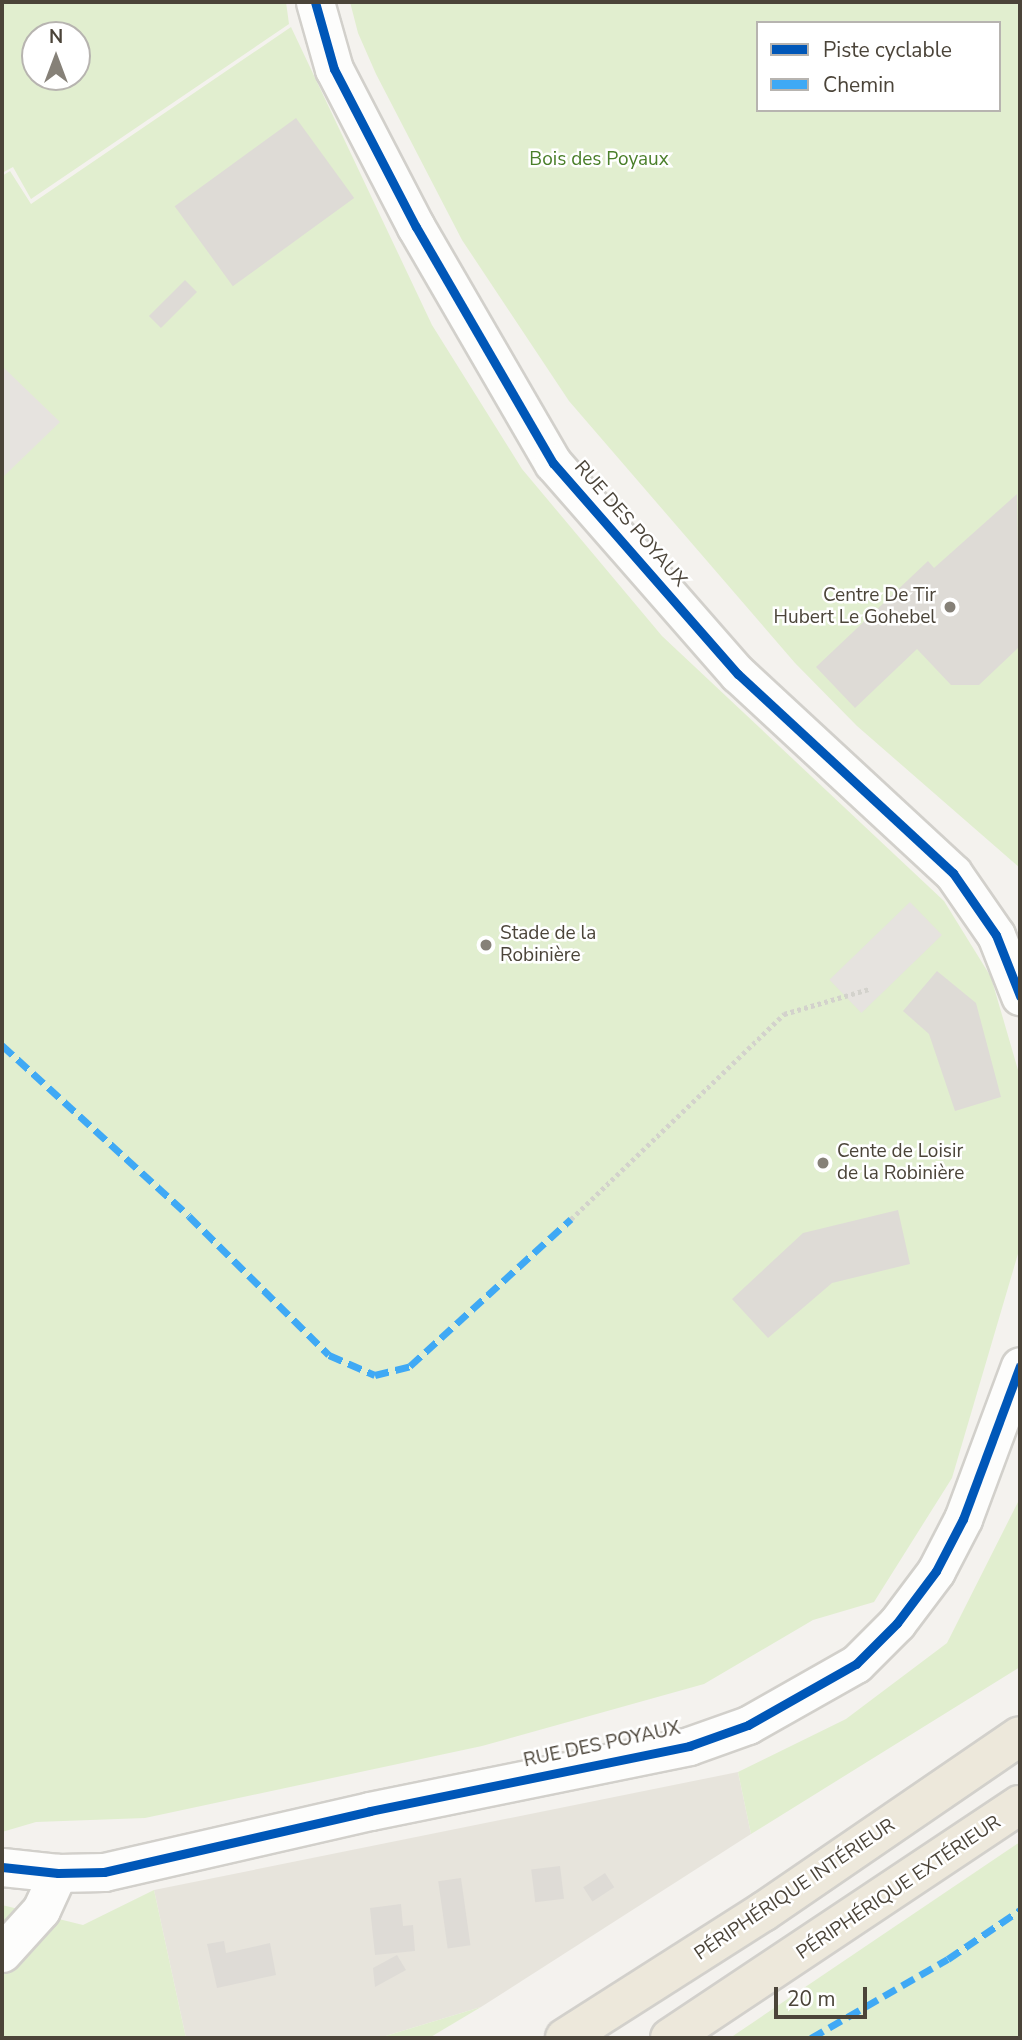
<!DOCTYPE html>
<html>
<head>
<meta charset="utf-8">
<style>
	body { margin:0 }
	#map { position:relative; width:1022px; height:2040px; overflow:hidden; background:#f4f2ee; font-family:"Nunito Sans",sans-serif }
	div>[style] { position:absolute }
	.residential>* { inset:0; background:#e7e4dc }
	.green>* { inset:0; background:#e1eecf }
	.parking>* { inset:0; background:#e6e3df; transform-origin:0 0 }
	.building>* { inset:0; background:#dedbd6; transform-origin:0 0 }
	.path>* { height:4.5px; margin-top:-2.25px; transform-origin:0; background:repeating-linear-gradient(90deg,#d3d2cc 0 3.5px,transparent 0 7px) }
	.roads { filter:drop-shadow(2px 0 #d2d0cb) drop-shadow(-2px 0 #d2d0cb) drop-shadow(0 2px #d2d0cb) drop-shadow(0 -2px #d2d0cb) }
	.street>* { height:37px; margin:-18.5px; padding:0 18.5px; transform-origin:18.5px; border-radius:18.5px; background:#fdfdfc }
	.highway>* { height:38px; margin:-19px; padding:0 19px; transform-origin:19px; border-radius:19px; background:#ede8db }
	.quiet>* { height:7px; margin-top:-3.5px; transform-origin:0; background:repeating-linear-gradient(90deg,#3fa9f5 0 14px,transparent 0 21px) }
	.cycleway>* { height:9px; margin:-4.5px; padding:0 4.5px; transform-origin:4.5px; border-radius:4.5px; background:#0057b8 }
	.dots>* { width:19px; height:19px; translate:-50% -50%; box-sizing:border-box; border:4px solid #fff; border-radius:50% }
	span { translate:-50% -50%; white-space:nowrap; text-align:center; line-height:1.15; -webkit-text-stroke:5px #fff; paint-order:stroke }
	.park-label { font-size:19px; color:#4a7f2a }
	.street-label { font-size:19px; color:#4b4439 }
	.poi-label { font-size:19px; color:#4b4439 }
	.right { translate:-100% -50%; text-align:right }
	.left { translate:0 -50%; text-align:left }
	.frame { position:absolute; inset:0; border:4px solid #4b4439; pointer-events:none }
	.legend { position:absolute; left:756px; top:21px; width:245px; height:91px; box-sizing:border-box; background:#fff; border:2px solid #b7b4b0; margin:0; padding:9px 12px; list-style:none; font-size:21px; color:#4b4439 }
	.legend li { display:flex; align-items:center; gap:14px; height:35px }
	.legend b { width:35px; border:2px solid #b7b4b0 }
	.north { position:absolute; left:21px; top:21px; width:70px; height:70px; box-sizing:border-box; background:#fff; border:2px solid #b7b4b0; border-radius:50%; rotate:0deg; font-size:19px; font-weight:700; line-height:28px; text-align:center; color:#4b4439 }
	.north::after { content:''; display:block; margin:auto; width:24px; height:32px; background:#868178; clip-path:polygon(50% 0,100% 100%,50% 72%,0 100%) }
	.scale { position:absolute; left:774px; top:1987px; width:93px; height:32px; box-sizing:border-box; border:4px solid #4b4439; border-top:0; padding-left:9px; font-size:21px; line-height:24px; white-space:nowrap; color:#4b4439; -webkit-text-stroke:5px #fff; paint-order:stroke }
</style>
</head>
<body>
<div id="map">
	<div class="residential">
		<div style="clip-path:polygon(738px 1772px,751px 1834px,481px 2007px,379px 2038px,186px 2038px,154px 1890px)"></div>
	</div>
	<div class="green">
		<div style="clip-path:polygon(evenodd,2px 2px,286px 2px,289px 24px,31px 199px,13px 167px,2px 173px,2px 2px,35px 35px,77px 35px,77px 77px,35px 77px,35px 35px)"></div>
		<div style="clip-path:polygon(evenodd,350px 2px,1020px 2px,1020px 868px,857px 726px,795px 663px,569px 401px,462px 240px,376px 74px,358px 33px,350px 2px,758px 23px,999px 23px,999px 110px,758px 110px,758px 23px)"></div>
		<div style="clip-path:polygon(291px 27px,432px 325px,522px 469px,662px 636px,944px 901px,991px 977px,1020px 1077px,1020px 1247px,952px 1478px,874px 1602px,813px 1620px,704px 1684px,482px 1746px,145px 1818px,36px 1822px,2px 1832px,2px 176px,10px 171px,31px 204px)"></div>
		<div style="clip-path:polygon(1020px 1498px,1020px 1667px,751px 1834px,738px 1772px,846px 1719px,947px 1643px)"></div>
		<div style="clip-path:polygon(1020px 1842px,1020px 2038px,730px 2038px)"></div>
		<div style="clip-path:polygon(154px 1890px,186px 2038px,2px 2038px,2px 1905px,83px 1925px)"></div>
		<div style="clip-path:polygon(481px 2007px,429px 2038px,379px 2038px)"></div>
	</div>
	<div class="parking">
		<div style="clip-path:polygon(2px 366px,60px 422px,2px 478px)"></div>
		<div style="left:910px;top:902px;width:46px;height:112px;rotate:46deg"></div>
	</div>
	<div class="building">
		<div style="left:296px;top:118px;width:99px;height:150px;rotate:54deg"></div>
		<div style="left:185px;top:280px;width:17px;height:51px;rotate:45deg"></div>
		<div style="clip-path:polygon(1017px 494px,1020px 646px,979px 685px,951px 685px,917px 649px,855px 708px,816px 667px,928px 561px,934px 568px)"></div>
		<div style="clip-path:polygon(937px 971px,976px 1003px,1001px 1097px,955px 1111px,929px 1034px,903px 1011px)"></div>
		<div style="clip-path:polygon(898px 1210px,910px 1264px,832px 1283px,768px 1338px,732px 1299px,803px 1233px)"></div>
		<div style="left:560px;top:1866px;width:33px;height:29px;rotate:83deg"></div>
		<div style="left:605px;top:1873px;width:17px;height:26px;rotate:57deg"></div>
		<div style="left:461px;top:1878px;width:68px;height:23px;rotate:82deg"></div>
		<div style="clip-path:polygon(401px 1904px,403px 1926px,413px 1925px,415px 1951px,375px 1955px,370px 1908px)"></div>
		<div style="clip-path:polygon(224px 1941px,226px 1953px,270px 1943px,276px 1975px,217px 1988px,207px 1944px)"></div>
		<div style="clip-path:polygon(397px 1955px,406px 1970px,375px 1987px,373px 1968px)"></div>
	</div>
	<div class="path">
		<div style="left:571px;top:1219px;width:296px;rotate:-43.9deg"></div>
		<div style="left:784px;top:1014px;width:89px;rotate:-16.4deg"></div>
	</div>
	<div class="roads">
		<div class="street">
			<div style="left:315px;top:2px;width:70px;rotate:74.2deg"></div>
			<div style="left:334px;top:69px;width:178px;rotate:62.6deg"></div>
			<div style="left:416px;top:227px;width:273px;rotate:59.9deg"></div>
			<div style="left:553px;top:463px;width:281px;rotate:48.8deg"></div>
			<div style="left:738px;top:674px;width:293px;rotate:42.8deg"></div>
			<div style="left:953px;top:873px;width:75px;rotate:55.3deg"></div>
			<div style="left:996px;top:935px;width:66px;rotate:68.5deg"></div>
			<div style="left:2px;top:1867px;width:56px;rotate:6.1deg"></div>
			<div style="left:58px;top:1873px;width:46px;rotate:-1.2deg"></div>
			<div style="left:104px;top:1872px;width:273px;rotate:-12.9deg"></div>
			<div style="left:370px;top:1811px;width:326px;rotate:-11.5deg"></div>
			<div style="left:689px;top:1746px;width:63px;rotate:-19.6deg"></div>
			<div style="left:748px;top:1725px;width:124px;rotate:-29.5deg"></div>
			<div style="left:856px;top:1664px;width:58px;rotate:-45deg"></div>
			<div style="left:897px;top:1623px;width:65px;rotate:-53.1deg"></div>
			<div style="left:936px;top:1571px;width:59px;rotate:-62.6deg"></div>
			<div style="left:963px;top:1519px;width:163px;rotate:-69.6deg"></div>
			<div style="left:2px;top:1953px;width:58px;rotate:-47.8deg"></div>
			<div style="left:41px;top:1910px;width:41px;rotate:-65.3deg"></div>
		</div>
		<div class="highway">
			<div style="left:565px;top:2038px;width:235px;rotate:-32.5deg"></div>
			<div style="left:763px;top:1912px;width:311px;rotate:-34.4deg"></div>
			<div style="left:670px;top:2038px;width:420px;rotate:-33.7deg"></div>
		</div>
	</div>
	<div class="quiet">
		<div style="left:2px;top:1045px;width:253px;rotate:42.4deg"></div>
		<div style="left:189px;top:1216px;width:197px;rotate:44.8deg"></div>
		<div style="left:329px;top:1355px;width:50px;rotate:23.5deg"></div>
		<div style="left:375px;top:1375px;width:36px;rotate:-14deg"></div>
		<div style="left:410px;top:1366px;width:218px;rotate:-42.4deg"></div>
		<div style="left:811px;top:2038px;width:158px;rotate:-30deg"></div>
		<div style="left:948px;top:1959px;width:87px;rotate:-34.2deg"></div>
	</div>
	<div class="cycleway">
		<div style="left:315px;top:2px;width:70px;rotate:74.2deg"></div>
		<div style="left:334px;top:69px;width:178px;rotate:62.6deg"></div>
		<div style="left:416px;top:227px;width:273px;rotate:59.9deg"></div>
		<div style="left:553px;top:463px;width:281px;rotate:48.8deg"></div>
		<div style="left:738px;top:674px;width:293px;rotate:42.8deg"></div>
		<div style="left:953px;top:873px;width:75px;rotate:55.3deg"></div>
		<div style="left:996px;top:935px;width:66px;rotate:68.5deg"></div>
		<div style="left:2px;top:1867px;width:56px;rotate:6.1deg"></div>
		<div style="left:58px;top:1873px;width:46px;rotate:-1.2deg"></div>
		<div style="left:104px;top:1872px;width:273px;rotate:-12.9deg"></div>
		<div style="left:370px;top:1811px;width:326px;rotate:-11.5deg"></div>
		<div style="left:689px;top:1746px;width:63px;rotate:-19.6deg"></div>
		<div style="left:748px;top:1725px;width:124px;rotate:-29.5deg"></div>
		<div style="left:856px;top:1664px;width:58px;rotate:-45deg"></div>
		<div style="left:897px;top:1623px;width:65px;rotate:-53.1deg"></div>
		<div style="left:936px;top:1571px;width:59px;rotate:-62.6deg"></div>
		<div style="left:963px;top:1519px;width:163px;rotate:-69.6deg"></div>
	</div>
	<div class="dots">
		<div style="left:950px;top:607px;background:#868178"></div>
		<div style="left:486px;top:945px;background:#868178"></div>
		<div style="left:823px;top:1163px;background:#868178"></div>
	</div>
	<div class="park-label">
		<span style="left:599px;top:160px">Bois des Poyaux</span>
	</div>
	<div class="street-label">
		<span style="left:630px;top:524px;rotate:49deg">RUE DES POYAUX</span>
		<span style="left:602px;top:1745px;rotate:-12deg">RUE DES POYAUX</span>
		<span style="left:899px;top:1888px;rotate:-34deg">PÉRIPHÉRIQUE EXTÉRIEUR</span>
		<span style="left:795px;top:1890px;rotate:-34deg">PÉRIPHÉRIQUE INTÉRIEUR</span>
	</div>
	<div class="poi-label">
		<span class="right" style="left:936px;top:607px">Centre De Tir<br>Hubert Le Gohebel</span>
		<span class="left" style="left:500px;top:945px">Stade de la<br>Robinière</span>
		<span class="left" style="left:837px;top:1163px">Cente de Loisir<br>de la Robinière</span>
	</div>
	<div class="frame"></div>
	<ul class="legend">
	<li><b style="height:9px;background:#0057b8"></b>Piste cyclable</li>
	<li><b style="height:9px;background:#3fa9f5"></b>Chemin</li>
	</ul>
	<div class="north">N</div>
	<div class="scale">20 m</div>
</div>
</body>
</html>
